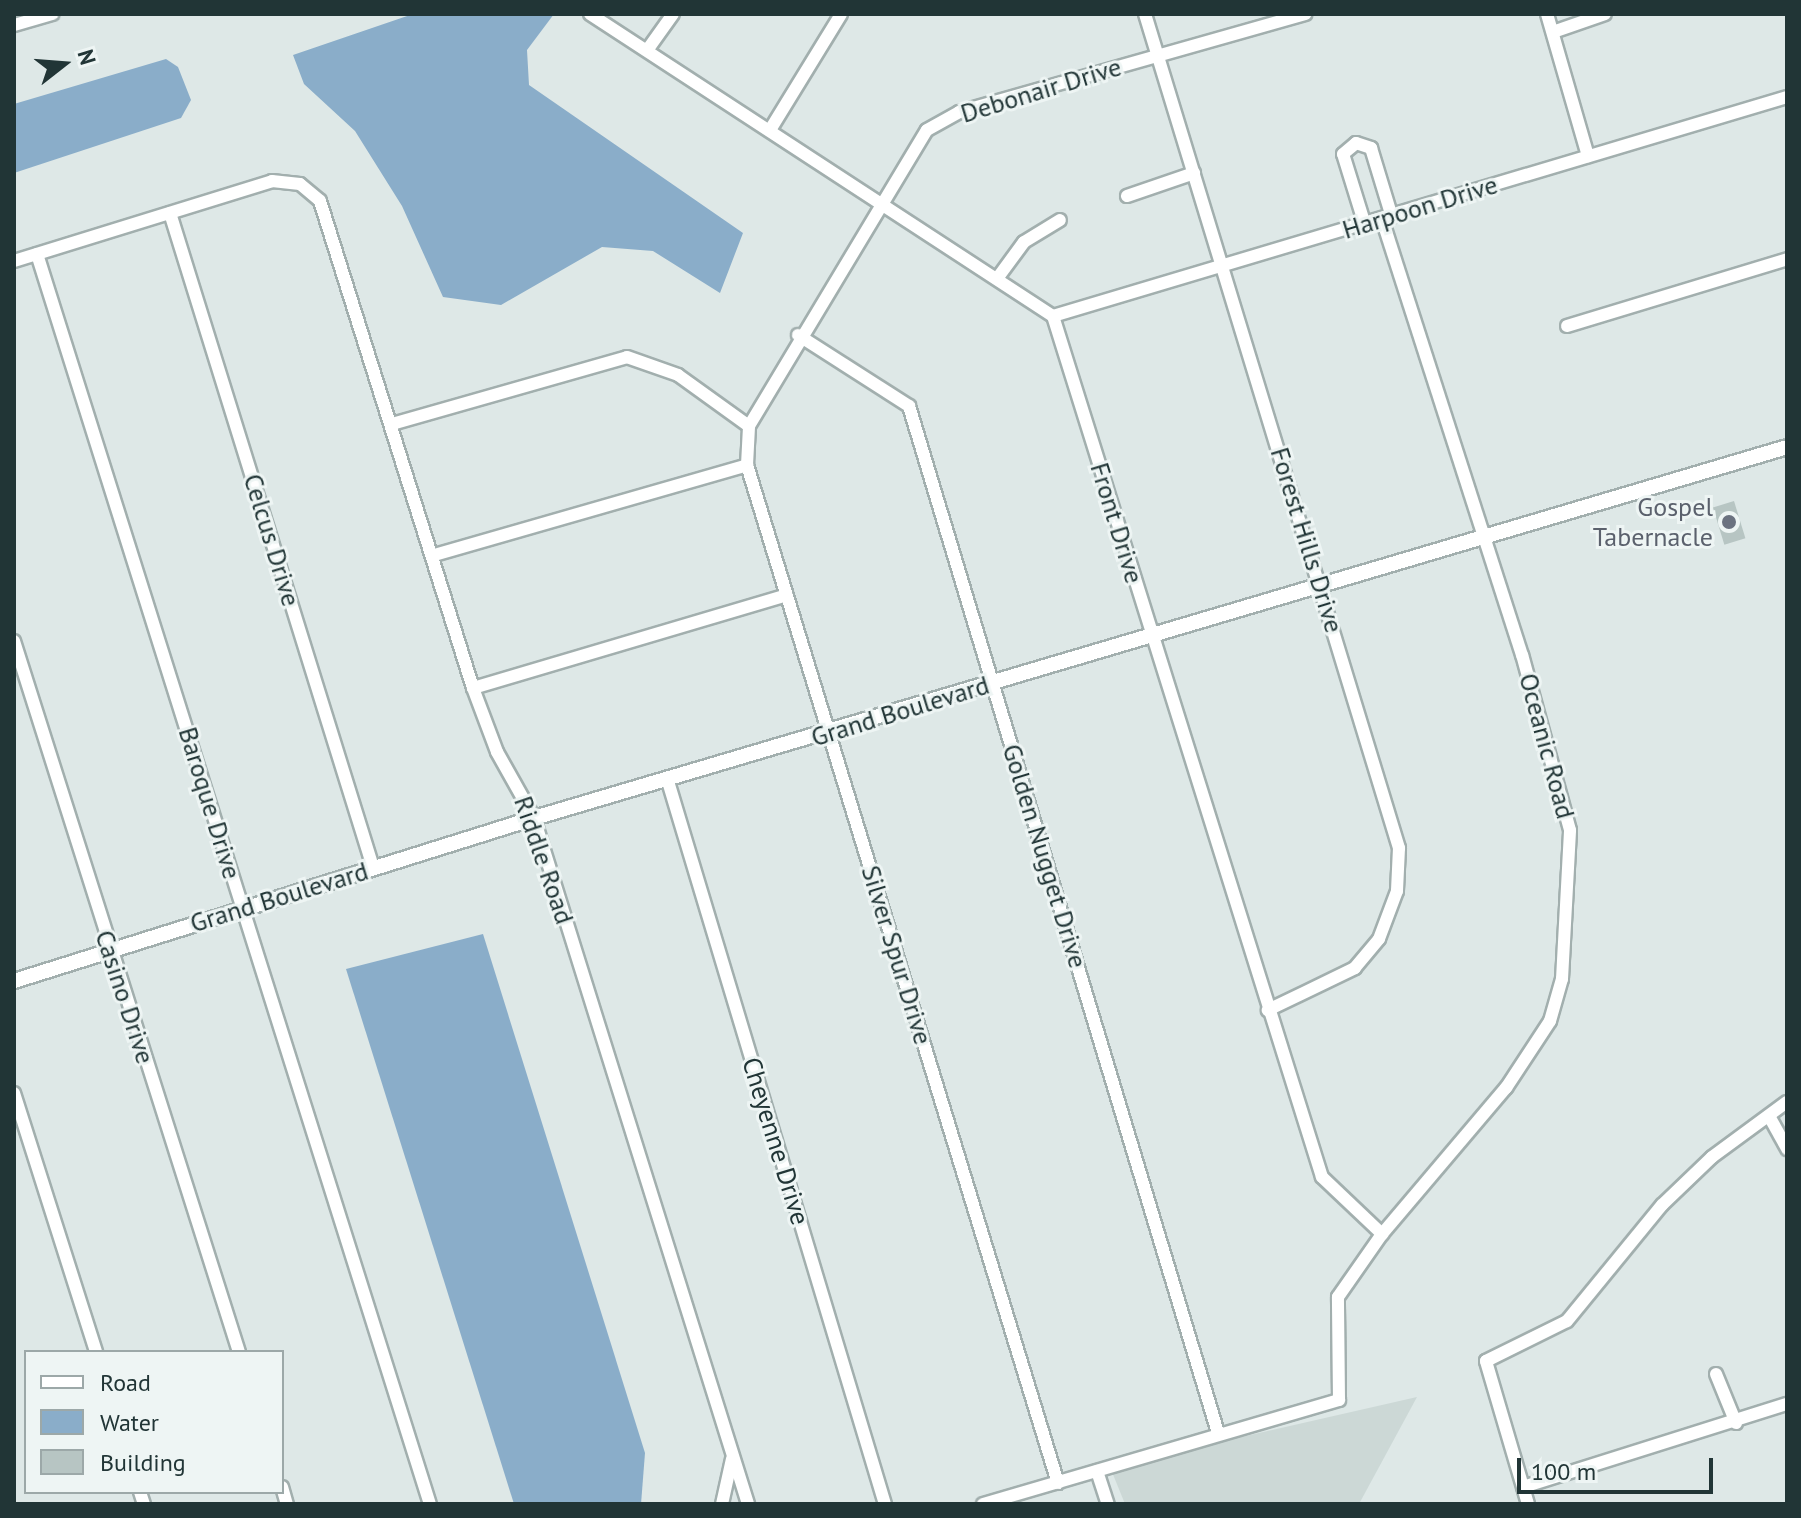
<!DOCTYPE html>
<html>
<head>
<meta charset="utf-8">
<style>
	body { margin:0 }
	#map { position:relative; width:1801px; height:1518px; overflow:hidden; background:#dee8e7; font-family:"PT Sans",sans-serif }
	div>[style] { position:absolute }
	.built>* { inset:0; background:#ccd8d6 }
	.water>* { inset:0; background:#8aadc9 }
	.building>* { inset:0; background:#b7c5c3; transform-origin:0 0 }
	.roads { filter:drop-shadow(2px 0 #a2afae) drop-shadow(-2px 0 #a2afae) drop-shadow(0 2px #a2afae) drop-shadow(0 -2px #a2afae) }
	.minor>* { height:12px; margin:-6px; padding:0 6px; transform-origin:6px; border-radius:6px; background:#fff }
	.tertiary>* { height:14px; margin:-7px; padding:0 7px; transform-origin:7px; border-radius:7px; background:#fff }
	.dots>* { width:22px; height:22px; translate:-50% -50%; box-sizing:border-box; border:4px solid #eef5f4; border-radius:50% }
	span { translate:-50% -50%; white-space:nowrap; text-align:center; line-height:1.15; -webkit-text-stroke:6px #eef5f4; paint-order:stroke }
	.street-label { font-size:26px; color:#213536 }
	.worship-label { font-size:26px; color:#5b616d }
	.right { translate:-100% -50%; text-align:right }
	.frame { position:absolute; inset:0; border:16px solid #213536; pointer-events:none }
	.legend { position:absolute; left:24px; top:1350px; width:260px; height:144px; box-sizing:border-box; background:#eef5f4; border:2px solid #9ca8a8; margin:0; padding:10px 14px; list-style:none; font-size:24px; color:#213536 }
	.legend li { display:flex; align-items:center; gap:16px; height:40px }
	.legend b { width:40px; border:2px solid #9ca8a8 }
	.north { position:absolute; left:24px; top:24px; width:80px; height:80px; -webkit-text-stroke:6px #eef5f4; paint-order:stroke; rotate:73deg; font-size:22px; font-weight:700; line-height:32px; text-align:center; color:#213536 }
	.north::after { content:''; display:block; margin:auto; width:28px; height:36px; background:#213536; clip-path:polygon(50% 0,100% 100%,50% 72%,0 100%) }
	.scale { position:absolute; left:1517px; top:1458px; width:196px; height:36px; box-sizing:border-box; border:4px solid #213536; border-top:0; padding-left:10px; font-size:24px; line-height:28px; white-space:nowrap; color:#213536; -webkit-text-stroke:6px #eef5f4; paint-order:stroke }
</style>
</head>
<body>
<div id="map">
	<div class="built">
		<div style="clip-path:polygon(1417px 1397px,1359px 1504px,1125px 1504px,1110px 1467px)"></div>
	</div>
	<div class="water">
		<div style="clip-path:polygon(413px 14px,554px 14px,527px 50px,529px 85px,743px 233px,720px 293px,653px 251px,602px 247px,501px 305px,443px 297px,402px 206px,355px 131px,304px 84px,293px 55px)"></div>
		<div style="clip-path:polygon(166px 59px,178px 67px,191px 100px,181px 118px,14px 173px,14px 104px)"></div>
		<div style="clip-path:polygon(483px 934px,645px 1453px,641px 1504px,514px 1504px,346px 969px)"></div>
	</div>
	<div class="building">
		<div style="left:1734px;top:501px;width:39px;height:22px;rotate:73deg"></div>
	</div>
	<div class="roads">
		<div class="minor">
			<div style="left:590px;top:14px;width:553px;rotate:33.12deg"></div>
			<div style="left:1053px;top:316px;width:902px;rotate:72.65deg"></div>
			<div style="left:1322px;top:1177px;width:83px;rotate:43.5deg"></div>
			<div style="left:1145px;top:14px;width:872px;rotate:73.06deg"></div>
			<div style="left:1399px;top:848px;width:43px;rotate:92.7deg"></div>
			<div style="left:1397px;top:891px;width:51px;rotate:110.6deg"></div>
			<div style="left:1379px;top:939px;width:38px;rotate:130deg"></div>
			<div style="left:1355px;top:968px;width:97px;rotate:154.2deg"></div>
			<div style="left:1547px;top:14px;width:148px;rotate:73.9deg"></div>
			<div style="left:14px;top:25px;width:40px;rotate:-16deg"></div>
			<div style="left:1553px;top:32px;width:55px;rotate:-19.1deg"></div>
			<div style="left:648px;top:49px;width:43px;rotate:-54.5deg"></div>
			<div style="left:770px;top:130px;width:136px;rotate:-58.5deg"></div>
			<div style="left:1127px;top:196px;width:71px;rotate:-18.9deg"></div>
			<div style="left:170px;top:213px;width:685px;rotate:72.76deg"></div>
			<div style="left:1365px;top:225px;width:74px;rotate:-107.2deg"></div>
			<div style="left:1343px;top:154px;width:17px;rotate:-40deg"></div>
			<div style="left:1356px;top:143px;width:16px;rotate:18deg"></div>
			<div style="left:1371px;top:148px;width:72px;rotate:73.1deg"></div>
			<div style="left:37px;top:254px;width:1310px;rotate:72.55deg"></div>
			<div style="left:14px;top:261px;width:270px;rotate:-17.2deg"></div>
			<div style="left:272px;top:181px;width:28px;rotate:6deg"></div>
			<div style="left:300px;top:184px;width:26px;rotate:40deg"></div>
			<div style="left:320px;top:201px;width:510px;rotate:72.56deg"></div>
			<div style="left:473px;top:688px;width:68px;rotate:69.4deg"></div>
			<div style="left:497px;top:752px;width:76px;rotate:60.7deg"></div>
			<div style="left:534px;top:818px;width:719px;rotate:72.67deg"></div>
			<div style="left:999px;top:276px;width:42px;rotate:-53.7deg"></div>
			<div style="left:1024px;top:242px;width:42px;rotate:-31.4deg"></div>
			<div style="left:1053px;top:316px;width:766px;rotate:-16.61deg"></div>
			<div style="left:1567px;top:326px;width:230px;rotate:-16.9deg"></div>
			<div style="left:798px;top:335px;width:132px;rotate:32.6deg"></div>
			<div style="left:909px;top:406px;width:1072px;rotate:73.25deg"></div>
			<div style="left:392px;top:424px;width:244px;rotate:-15.9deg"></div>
			<div style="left:627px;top:357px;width:54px;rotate:19.4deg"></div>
			<div style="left:678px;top:375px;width:87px;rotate:35.7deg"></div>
			<div style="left:434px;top:555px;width:326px;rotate:-16deg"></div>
			<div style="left:14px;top:641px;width:746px;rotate:72.44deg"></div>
			<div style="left:473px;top:688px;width:327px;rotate:-16.5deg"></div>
			<div style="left:667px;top:778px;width:758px;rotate:73.29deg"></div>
			<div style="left:14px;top:1093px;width:272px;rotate:72.4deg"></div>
			<div style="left:1769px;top:1116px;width:38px;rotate:61deg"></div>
			<div style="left:1716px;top:1374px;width:53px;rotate:67.8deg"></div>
			<div style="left:1097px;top:1471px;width:35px;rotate:72deg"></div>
			<div style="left:1058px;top:1483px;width:1064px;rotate:-106.99deg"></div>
			<div style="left:747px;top:465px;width:39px;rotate:-87deg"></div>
			<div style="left:749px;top:426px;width:345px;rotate:-59deg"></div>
			<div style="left:927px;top:130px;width:37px;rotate:-29deg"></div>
			<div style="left:959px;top:112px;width:360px;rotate:-15.8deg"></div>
			<div style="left:282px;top:1487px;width:18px;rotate:74deg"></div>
			<div style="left:1523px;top:1487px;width:277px;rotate:-17.5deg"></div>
			<div style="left:140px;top:1492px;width:13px;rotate:72deg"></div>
			<div style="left:722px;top:1504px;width:46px;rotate:-77.5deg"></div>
			<div style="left:983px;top:1504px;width:371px;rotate:-16.3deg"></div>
			<div style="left:1339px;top:1400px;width:103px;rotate:-90.6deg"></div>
			<div style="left:1338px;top:1297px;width:77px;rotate:-55.1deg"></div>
			<div style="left:1382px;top:1234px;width:192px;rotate:-49.7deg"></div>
			<div style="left:1506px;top:1088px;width:80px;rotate:-56.7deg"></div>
			<div style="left:1550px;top:1021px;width:44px;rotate:-74.1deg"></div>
			<div style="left:1562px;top:979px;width:149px;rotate:-86.9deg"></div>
			<div style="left:1570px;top:830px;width:181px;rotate:-105.3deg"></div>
			<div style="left:1522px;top:655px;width:457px;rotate:-107.8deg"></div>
			<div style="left:1528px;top:1504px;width:149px;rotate:-106.4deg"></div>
			<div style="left:1486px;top:1361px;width:90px;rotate:-26.3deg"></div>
			<div style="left:1567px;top:1321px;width:150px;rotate:-50.7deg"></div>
			<div style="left:1662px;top:1205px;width:69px;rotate:-43.8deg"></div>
			<div style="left:1712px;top:1157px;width:93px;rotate:-36.3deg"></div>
		</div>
		<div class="tertiary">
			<div style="left:14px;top:981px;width:545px;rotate:-17.4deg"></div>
			<div style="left:534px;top:818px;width:1307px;rotate:-16.49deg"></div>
		</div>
	</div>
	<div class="dots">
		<div style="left:1729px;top:522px;background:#6b7280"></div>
	</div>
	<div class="street-label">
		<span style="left:1041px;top:90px;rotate:-17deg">Debonair Drive</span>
		<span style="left:1420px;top:207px;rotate:-17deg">Harpoon Drive</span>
		<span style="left:1117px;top:523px;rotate:73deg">Front Drive</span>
		<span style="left:272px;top:540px;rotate:73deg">Celcus Drive</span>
		<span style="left:1307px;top:540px;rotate:73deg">Forest Hills Drive</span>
		<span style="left:900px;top:711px;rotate:-17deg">Grand Boulevard</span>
		<span style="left:1547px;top:746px;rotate:75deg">Oceanic Road</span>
		<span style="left:210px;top:803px;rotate:73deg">Baroque Drive</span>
		<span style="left:1045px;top:856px;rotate:73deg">Golden Nugget Drive</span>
		<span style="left:544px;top:860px;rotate:71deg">Riddle Road</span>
		<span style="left:279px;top:897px;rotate:-17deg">Grand Boulevard</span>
		<span style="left:897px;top:955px;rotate:73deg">Silver Spur Drive</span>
		<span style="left:125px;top:997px;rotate:72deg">Casino Drive</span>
		<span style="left:776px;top:1141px;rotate:73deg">Cheyenne Drive</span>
	</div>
	<div class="worship-label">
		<span class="right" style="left:1713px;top:522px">Gospel<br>Tabernacle</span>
	</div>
	<div class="frame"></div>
	<ul class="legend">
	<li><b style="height:10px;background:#fff"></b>Road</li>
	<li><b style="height:22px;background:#8aadc9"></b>Water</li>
	<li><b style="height:22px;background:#b7c5c3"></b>Building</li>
	</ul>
	<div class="north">N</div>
	<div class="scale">100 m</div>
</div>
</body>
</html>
